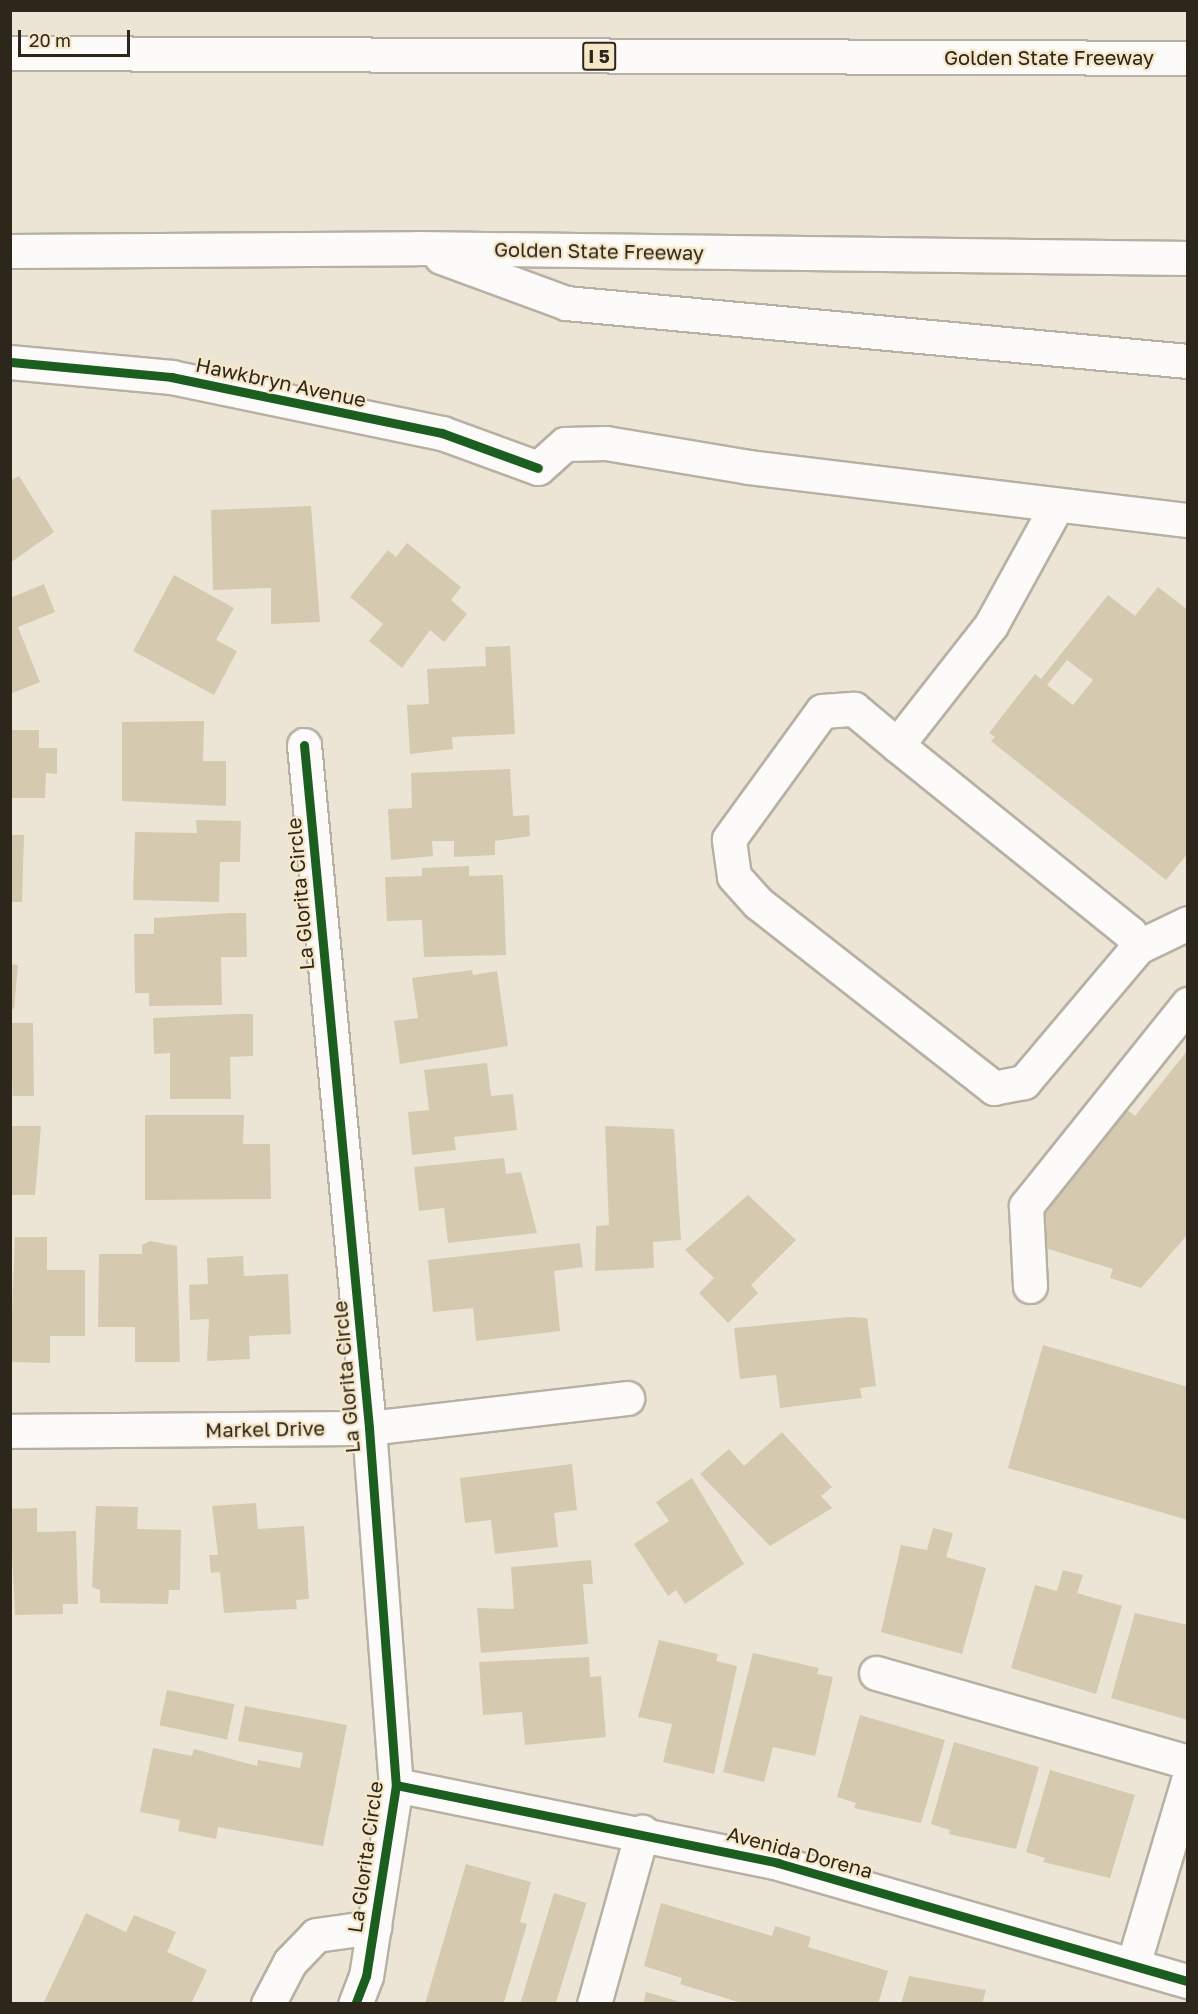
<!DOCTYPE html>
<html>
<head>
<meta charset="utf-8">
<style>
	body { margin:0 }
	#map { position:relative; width:1198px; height:2014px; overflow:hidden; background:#ece4d4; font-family:"Golos Text",sans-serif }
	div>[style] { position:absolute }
	.building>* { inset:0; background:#d5c9b0; transform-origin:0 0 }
	.roads { filter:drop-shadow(2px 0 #b7b0a4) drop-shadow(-2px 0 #b7b0a4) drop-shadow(0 2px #b7b0a4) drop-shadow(0 -2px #b7b0a4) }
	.minor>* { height:33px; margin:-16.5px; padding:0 16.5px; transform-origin:16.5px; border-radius:16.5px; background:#fcfbf9 }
	.highway>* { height:33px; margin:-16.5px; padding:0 16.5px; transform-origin:16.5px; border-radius:16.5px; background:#fcfbf9 }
	.cycleway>* { height:9px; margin:-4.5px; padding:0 4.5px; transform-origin:4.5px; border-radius:4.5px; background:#1b5e20 }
	span { translate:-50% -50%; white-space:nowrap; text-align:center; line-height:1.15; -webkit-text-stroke:4.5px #f7e7c9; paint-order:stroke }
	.shield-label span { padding:2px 4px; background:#f7e7c9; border:2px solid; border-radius:4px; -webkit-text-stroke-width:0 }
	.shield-label { font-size:18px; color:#2c261b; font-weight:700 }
	.street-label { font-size:20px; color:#2c261b }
	.frame { position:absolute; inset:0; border:12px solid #2c261b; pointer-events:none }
	.scale { position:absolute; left:18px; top:30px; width:112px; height:27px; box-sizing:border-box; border:3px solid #2c261b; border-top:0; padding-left:8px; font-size:18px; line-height:21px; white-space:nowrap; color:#2c261b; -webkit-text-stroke:4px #f7e7c9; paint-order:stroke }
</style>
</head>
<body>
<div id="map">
	<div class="building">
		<div style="clip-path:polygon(19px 476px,54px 532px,10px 563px,10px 481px)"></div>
		<div style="clip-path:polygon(311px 506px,320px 622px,271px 624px,271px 588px,213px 590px,211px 510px)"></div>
		<div style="clip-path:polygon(407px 543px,461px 587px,451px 600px,467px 614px,444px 642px,430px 630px,402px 668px,369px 641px,383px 624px,350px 597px,388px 550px,396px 557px)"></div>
		<div style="clip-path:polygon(174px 575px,234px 608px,216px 640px,237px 651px,214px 695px,133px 651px)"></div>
		<div style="clip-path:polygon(44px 584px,55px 612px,18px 627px,40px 682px,10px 694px,10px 598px)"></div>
		<div style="clip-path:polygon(evenodd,1158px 587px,1188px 610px,1188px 853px,1166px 880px,991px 741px,995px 737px,989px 733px,1035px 674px,1041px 679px,1108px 595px,1135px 616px,1158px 587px,1067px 660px,1093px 680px,1073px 705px,1047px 685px,1067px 660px)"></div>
		<div style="clip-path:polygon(510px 646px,515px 734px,452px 737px,453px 749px,410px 754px,407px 705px,429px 704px,427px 669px,486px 666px,485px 647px)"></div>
		<div style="clip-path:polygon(204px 721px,203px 761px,226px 761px,226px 806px,122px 801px,122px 722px)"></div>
		<div style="clip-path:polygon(10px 730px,39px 730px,39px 748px,57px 748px,57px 774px,46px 773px,45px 798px,10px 798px)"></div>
		<div style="clip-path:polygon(510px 769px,513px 816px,529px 815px,530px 836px,495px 841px,495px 855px,454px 857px,454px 841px,432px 841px,433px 856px,391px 860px,388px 809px,412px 808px,411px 773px)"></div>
		<div style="clip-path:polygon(196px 820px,241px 821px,240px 862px,220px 862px,219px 902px,133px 900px,135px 832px,197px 833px)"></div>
		<div style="clip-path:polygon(10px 835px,24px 835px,22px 902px,10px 902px)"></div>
		<div style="clip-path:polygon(469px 866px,469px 876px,503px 875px,506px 955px,424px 957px,422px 920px,387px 921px,385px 877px,422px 876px,422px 868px)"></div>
		<div style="clip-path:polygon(231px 913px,246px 913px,247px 957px,221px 957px,222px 1005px,149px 1006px,149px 993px,135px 993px,134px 934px,154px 934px,154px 918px)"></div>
		<div style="clip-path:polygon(10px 964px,18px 965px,14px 1009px,10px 1008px)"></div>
		<div style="clip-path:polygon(472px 970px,473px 975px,497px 971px,508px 1046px,400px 1064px,394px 1021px,418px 1018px,412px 978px)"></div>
		<div style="clip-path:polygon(236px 1014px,253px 1014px,253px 1056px,230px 1057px,231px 1099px,170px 1099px,170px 1053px,154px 1054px,153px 1018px)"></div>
		<div style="clip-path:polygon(10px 1023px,33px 1023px,34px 1096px,13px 1096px,13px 1101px)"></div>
		<div style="clip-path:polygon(1188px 1050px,1188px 1234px,1141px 1288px,1110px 1278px,1113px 1269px,1045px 1248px,1039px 1210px,1122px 1106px,1135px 1116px)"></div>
		<div style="clip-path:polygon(487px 1063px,491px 1096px,513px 1094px,517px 1130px,454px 1137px,456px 1150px,412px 1155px,408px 1112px,429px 1110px,424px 1070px)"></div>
		<div style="clip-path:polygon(145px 1115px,244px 1115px,243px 1144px,270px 1144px,271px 1199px,145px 1200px)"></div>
		<div style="clip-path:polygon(10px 1126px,41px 1126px,35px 1195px,10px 1195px)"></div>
		<div style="clip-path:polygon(605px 1126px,674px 1129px,681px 1240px,653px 1242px,654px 1268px,595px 1271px,596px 1226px,609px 1225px)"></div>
		<div style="clip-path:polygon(504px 1158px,506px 1174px,521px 1172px,537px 1233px,448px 1243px,444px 1208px,419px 1211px,414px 1167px)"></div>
		<div style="clip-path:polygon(748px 1195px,796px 1240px,751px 1285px,758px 1293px,728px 1323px,699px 1293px,714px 1278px,685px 1250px)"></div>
		<div style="clip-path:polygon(15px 1237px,47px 1237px,47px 1270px,85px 1270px,85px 1336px,50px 1336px,50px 1363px,10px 1362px)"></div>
		<div style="clip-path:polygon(150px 1241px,177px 1246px,180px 1362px,135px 1362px,135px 1327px,98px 1327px,99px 1254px,142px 1254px,142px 1245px)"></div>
		<div style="clip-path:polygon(580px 1243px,583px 1267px,554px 1271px,560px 1331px,476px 1341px,473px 1308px,433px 1312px,428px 1260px)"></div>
		<div style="clip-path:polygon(243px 1256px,244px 1276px,288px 1274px,291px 1334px,249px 1336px,250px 1359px,207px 1361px,209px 1319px,190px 1320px,189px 1285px,208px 1284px,207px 1258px)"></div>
		<div style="clip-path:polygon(849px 1317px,867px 1318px,876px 1386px,860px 1388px,862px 1398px,780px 1408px,776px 1375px,740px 1379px,734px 1328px)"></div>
		<div style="clip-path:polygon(1043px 1345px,1188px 1387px,1188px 1520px,1008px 1468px)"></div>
		<div style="clip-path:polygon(782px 1432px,832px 1487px,821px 1496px,832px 1508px,770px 1546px,700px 1474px,729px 1449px,744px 1466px)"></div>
		<div style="clip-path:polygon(572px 1464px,577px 1510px,554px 1513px,558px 1547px,495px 1554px,491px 1520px,465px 1523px,460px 1478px)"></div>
		<div style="clip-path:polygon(692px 1478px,744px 1564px,685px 1604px,676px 1590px,668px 1596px,634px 1544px,669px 1521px,656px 1502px)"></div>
		<div style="clip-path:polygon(256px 1503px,258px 1529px,304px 1526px,309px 1599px,296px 1600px,297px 1609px,224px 1613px,220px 1572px,211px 1573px,209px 1555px,218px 1555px,212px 1506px)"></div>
		<div style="clip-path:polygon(96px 1506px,138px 1507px,137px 1529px,181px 1530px,180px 1590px,169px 1590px,168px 1604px,100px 1603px,100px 1590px,92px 1587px)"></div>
		<div style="clip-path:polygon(37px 1508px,37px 1532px,76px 1531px,78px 1604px,63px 1604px,63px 1614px,15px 1615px,10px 1509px)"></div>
		<div style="clip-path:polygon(933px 1528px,953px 1533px,946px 1557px,986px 1568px,962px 1654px,881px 1632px,901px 1545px,927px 1550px)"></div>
		<div style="clip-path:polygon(591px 1560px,593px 1584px,583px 1584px,588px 1644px,481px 1653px,477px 1608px,514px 1609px,511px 1567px)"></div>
		<div style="clip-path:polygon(1063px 1570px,1083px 1575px,1077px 1593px,1122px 1606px,1096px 1694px,1011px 1668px,1035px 1585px,1057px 1591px)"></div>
		<div style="clip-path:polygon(1135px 1613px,1188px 1625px,1188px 1720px,1111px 1698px)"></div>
		<div style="clip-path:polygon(659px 1640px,718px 1654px,716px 1661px,737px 1666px,714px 1774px,663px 1762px,672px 1724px,638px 1717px)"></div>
		<div style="clip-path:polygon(753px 1653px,819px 1668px,817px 1674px,833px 1677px,815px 1756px,773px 1747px,764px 1782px,723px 1772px)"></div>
		<div style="clip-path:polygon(589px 1657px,590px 1677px,601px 1676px,606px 1737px,525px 1745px,522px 1712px,483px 1715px,479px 1662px)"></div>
		<div style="left:167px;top:1690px;width:69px;height:36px;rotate:12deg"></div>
		<div style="clip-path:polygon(245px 1706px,347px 1725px,323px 1846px,218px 1827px,216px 1839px,178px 1831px,180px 1820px,140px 1812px,153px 1748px,192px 1756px,194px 1749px,257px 1766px,258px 1760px,300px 1768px,303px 1753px,238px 1741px)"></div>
		<div style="clip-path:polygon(860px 1715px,945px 1740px,921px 1823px,854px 1808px,856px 1803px,837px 1797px)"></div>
		<div style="clip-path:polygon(954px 1742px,1039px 1767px,1016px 1849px,949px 1834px,950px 1830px,931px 1824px)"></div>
		<div style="clip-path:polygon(1050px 1770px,1135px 1795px,1110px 1878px,1043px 1862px,1045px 1858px,1026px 1852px)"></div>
		<div style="clip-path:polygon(466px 1864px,531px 1882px,520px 1922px,527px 1924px,504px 2002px,425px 2004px)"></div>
		<div style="left:554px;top:1893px;width:34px;height:116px;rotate:17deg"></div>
		<div style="clip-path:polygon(661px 1903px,772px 1936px,775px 1926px,811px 1937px,808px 1947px,888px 1971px,878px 2004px,745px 2004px,680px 1984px,682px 1978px,644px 1966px)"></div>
		<div style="clip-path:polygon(86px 1913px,126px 1932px,134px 1915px,176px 1932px,167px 1952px,207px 1970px,191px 2004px,43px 2004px)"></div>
		<div style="clip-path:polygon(909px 1976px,986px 1990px,982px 2004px,901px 2004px)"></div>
		<div style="clip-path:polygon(646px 1992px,684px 2003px,684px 2004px,643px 2004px)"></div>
	</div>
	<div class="roads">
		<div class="minor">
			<div style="left:10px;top:362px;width:162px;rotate:5.3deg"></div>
			<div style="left:171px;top:377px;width:277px;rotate:11.7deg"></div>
			<div style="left:442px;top:433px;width:102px;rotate:20deg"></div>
			<div style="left:538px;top:468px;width:36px;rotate:-42deg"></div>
			<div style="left:565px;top:444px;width:41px;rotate:-1.4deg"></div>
			<div style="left:606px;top:443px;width:145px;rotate:9.5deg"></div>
			<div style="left:749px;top:467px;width:442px;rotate:6.9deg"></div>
			<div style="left:304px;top:745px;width:686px;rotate:84.56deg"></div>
			<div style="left:369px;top:1428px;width:358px;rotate:85.7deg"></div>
			<div style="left:396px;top:1785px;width:193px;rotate:98.9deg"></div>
			<div style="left:366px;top:1976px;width:30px;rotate:111deg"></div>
			<div style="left:897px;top:745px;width:299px;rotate:38.9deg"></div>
			<div style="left:1130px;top:933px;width:16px;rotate:60deg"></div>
			<div style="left:1138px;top:947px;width:177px;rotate:130.2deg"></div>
			<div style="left:1024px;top:1082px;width:31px;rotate:169deg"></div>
			<div style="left:994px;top:1088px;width:300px;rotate:-141.9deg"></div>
			<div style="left:758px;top:903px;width:36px;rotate:-132deg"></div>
			<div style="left:734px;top:876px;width:37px;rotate:-98deg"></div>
			<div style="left:729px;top:839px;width:158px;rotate:-54deg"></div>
			<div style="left:822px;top:711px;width:32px;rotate:-4deg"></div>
			<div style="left:854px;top:709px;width:56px;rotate:39.9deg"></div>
			<div style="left:897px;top:745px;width:152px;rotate:-51.9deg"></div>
			<div style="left:991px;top:625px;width:137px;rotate:-61.2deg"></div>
			<div style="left:1138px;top:947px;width:55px;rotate:-25.6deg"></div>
			<div style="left:1030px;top:1286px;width:80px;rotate:-92.9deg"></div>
			<div style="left:1026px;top:1206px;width:259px;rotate:-51.3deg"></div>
			<div style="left:10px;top:1431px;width:359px;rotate:-0.5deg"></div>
			<div style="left:369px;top:1428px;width:260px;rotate:-6.6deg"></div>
			<div style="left:876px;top:1673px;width:324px;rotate:15.9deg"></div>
			<div style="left:396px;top:1785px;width:390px;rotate:11.5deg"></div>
			<div style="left:778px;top:1863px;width:427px;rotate:16.1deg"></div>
			<div style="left:1133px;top:1965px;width:193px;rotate:-73.4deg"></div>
			<div style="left:268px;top:2004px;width:47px;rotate:-62.4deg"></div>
			<div style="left:290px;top:1962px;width:37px;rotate:-46deg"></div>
			<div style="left:316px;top:1935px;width:59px;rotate:-7.9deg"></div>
			<div style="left:594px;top:2004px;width:179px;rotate:-74.4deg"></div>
		</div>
		<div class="highway">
			<div style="left:10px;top:53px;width:1178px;rotate:0.24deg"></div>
			<div style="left:10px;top:251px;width:407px;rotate:-0.4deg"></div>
			<div style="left:417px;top:248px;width:771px;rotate:0.74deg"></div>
			<div style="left:441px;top:257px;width:133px;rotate:20.2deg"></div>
			<div style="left:566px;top:303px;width:625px;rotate:5.33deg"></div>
		</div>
	</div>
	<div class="cycleway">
		<div style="left:10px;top:362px;width:162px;rotate:5.3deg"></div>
		<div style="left:171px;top:377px;width:277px;rotate:11.7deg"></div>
		<div style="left:442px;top:433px;width:102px;rotate:20deg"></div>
		<div style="left:304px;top:745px;width:686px;rotate:84.56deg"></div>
		<div style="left:369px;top:1428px;width:358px;rotate:85.7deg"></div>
		<div style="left:396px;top:1785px;width:193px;rotate:98.9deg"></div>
		<div style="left:366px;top:1976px;width:30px;rotate:111deg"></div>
		<div style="left:396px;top:1785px;width:390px;rotate:11.5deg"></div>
		<div style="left:778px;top:1863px;width:427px;rotate:16.1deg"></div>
	</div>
	<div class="shield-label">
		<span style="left:599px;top:56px">I 5</span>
	</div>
	<div class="street-label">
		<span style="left:1049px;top:57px">Golden State Freeway</span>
		<span style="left:599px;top:251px;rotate:1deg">Golden State Freeway</span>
		<span style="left:281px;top:382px;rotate:12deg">Hawkbryn Avenue</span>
		<span style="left:300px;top:894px;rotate:-95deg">La Glorita Circle</span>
		<span style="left:346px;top:1377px;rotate:-95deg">La Glorita Circle</span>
		<span style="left:265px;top:1429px;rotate:-1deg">Markel Drive</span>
		<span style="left:800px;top:1852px;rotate:15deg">Avenida Dorena</span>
		<span style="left:365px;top:1857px;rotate:-82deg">La Glorita Circle</span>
	</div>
	<div class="frame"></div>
	<div class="scale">20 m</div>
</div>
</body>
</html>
